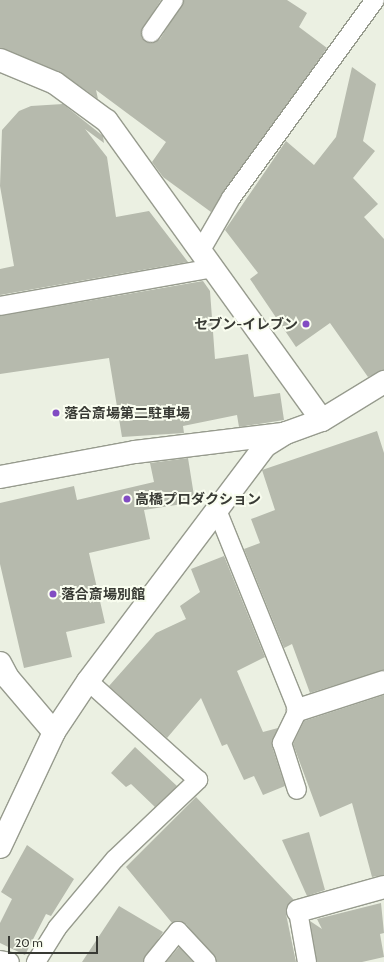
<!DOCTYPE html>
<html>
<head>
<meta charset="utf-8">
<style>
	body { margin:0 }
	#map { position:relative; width:384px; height:962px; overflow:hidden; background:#ebf0e2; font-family:Cabin,"Noto Sans JP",sans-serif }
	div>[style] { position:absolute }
	.building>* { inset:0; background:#b6baad }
	.roads { filter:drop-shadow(1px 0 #979b8e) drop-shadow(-1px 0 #979b8e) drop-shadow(0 1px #979b8e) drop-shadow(0 -1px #979b8e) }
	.lane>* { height:18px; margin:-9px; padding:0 9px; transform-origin:9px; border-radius:9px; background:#fff }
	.street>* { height:22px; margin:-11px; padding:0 11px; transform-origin:11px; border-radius:11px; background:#fff }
	.dots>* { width:11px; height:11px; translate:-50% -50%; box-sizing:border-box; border:2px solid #f9fdef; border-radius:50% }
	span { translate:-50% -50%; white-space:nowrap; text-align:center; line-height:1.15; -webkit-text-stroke:4px #f9fdef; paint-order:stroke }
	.poi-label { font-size:14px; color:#383a34; font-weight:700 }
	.right { translate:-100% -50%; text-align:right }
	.left { translate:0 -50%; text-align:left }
	.scale { position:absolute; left:8px; top:936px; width:90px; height:18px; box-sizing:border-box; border:2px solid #383a34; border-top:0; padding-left:5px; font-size:12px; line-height:14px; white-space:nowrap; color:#383a34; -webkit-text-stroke:3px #f9fdef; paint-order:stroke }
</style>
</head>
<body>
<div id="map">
	<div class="building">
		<div style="clip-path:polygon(0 0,161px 0,141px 32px,142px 38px,150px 43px,160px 39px,184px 0,287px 0,307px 13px,299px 27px,327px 48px,211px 212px,163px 177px,152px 162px,166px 142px,96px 90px,98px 99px,60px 72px,0 48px)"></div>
		<div style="clip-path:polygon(352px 67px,376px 84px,363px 141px,375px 151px,353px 178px,378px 204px,364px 217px,384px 239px,384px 370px,368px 377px,330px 323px,296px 347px,250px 279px,258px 273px,225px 230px,286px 141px,314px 165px,336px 137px)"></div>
		<div style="clip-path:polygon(63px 104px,103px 136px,104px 143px,85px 129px,107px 157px,116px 217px,149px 211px,188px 262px,0 295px,0 269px,14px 266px,0 186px,2px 130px,19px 111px,31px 106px)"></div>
		<div style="clip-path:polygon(203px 281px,210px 291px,215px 359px,248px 354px,254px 397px,280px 393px,284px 420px,239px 427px,237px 415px,183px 426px,184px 433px,122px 437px,109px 358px,0 374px,0 316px)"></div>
		<div style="clip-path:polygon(377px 431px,384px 453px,384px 670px,310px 693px,292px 644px,284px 648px,244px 549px,260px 543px,251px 519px,275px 510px,262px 470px)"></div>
		<div style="clip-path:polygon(188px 458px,195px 502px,144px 510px,150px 539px,89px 553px,105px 623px,66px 632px,72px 657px,24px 668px,0 564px,0 503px,74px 486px,77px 500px,154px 482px,150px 463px)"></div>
		<div style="clip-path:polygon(224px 556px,265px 657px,237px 671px,263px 732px,278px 728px,272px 746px,285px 786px,263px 795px,254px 776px,244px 780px,227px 744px,222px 746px,201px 698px,167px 738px,109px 686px,156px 633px,186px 619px,180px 606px,200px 592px,191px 569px)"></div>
		<div style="clip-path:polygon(384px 695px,384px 875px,372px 877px,352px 803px,320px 817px,293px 744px,304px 721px)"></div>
		<div style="clip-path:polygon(135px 747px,177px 786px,155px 807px,131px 784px,126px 787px,111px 773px)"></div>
		<div style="clip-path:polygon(196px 797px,294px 900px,286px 908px,286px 914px,296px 962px,217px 962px,186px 924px,172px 923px,126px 867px)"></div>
		<div style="clip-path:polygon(309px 832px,325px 890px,307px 896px,282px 840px)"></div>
		<div style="clip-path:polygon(27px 845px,74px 879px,51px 916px,46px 914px,25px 955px,0 943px,0 923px,12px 899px,1px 892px)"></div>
		<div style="clip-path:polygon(381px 903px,384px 933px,380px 934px,384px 957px,362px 962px,317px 962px,310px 921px,322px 929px,317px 919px)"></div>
		<div style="clip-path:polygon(119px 906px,163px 932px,143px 962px,82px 962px)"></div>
		<div style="clip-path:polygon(179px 947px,193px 962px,166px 962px)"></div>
	</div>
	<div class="roads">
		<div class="lane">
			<div style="left:151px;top:33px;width:40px;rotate:-55.1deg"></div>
			<div style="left:201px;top:250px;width:60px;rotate:-60deg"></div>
			<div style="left:231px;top:198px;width:245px;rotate:-54deg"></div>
			<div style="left:0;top:306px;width:217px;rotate:-10.1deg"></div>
			<div style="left:217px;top:510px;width:216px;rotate:68deg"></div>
			<div style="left:298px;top:710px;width:37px;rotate:116deg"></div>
			<div style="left:282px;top:743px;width:49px;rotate:72.3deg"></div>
			<div style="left:298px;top:911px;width:52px;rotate:80deg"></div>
			<div style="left:0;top:960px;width:10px;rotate:11deg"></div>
			<div style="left:36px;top:962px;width:40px;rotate:-58deg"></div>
			<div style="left:57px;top:928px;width:90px;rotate:-50deg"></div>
			<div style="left:115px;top:859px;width:115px;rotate:-43.6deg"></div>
			<div style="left:198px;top:780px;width:148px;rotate:-138deg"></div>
			<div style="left:153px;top:962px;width:40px;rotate:-51deg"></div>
			<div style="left:178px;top:931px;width:42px;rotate:46.9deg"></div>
		</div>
		<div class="street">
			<div style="left:0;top:60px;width:60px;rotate:22.7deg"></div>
			<div style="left:55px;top:83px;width:64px;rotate:36.2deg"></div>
			<div style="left:107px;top:121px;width:368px;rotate:54.3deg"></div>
			<div style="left:0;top:477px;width:137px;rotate:-10.5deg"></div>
			<div style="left:135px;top:452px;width:147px;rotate:-7deg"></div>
			<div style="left:0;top:663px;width:17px;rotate:62deg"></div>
			<div style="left:8px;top:678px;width:71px;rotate:49.6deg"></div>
			<div style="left:298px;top:710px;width:90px;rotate:-18deg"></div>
			<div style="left:0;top:847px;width:127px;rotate:-64.8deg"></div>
			<div style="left:54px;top:732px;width:61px;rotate:-56.3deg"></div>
			<div style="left:88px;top:681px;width:294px;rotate:-53deg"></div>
			<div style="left:265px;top:446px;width:25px;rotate:-32deg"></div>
			<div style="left:286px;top:433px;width:38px;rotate:-20deg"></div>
			<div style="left:322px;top:420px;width:73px;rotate:-31.5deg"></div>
			<div style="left:298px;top:911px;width:89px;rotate:-15.6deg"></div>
		</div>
	</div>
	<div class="dots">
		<div style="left:306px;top:324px;background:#824cc3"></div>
		<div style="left:56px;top:413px;background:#824cc3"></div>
		<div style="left:127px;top:499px;background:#824cc3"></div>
		<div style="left:53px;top:594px;background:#824cc3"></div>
	</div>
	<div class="poi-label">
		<span class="right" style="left:298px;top:324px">セブン-イレブン</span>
		<span class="left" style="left:64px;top:413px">落合斎場第二駐車場</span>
		<span class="left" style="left:135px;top:499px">高橋プロダクション</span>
		<span class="left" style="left:61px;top:594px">落合斎場別館</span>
	</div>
	<div class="scale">20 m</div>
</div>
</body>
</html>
